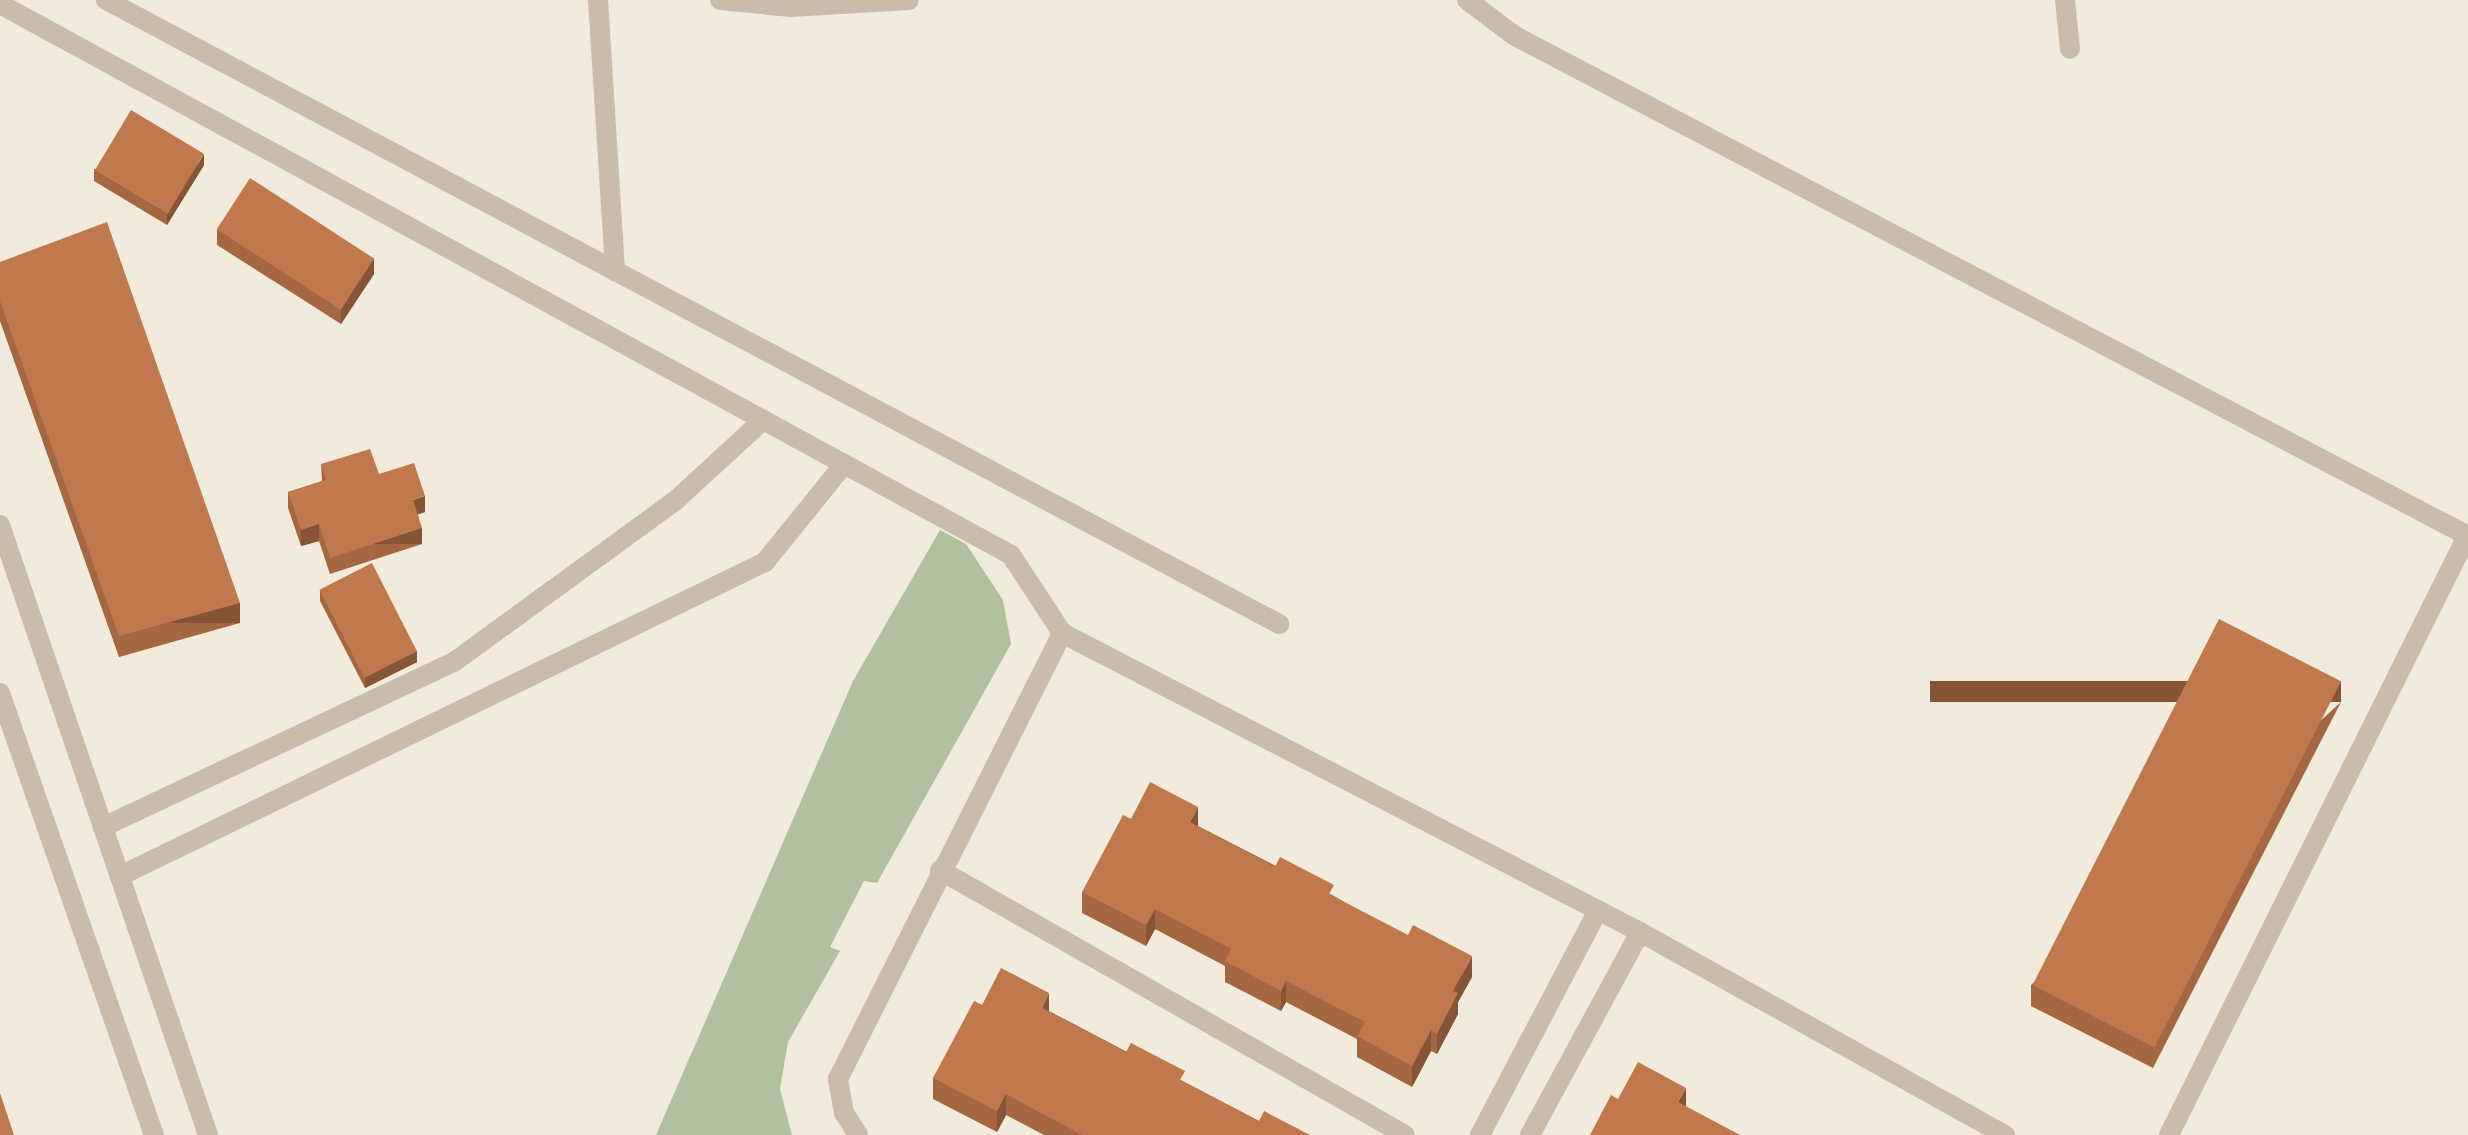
<!DOCTYPE html>
<html>
<head>
<meta charset="utf-8">
<style>
	body { margin:0 }
	#map { position:relative; width:2468px; height:1135px; overflow:hidden; background:#f1ebde; font-family:"Work Sans",sans-serif }
	div>[style] { position:absolute }
	.green>* { inset:0; background:#b1c09e }
	.minor>* { height:20px; margin:-10px; padding:0 10px; transform-origin:10px; border-radius:10px; background:#c9bcaa }
	.wall>* { inset:0; background:#a56742 }
	.shaded-wall>* { inset:0; background:#865436; transform-origin:0 0 }
	.building>* { inset:0; background:#c0784d; transform-origin:0 0 }
	span { translate:-50% -50%; white-space:nowrap; text-align:center; line-height:1.15; -webkit-text-stroke:8px #f9f4ea; paint-order:stroke }
</style>
</head>
<body>
<div id="map">
	<div class="green">
		<div style="clip-path:polygon(940px 530px,966px 544px,1003px 600px,1011px 644px,877px 883px,864px 881px,830px 947px,840px 951px,788px 1042px,780px 1089px,792px 1135px,656px 1135px,853px 681px)"></div>
	</div>
	<div class="minor">
		<div style="left:106px;top:0;width:1329px;rotate:28.01deg"></div>
		<div style="left:598px;top:0;width:272px;rotate:86.4deg"></div>
		<div style="left:720px;top:0;width:71px;rotate:5.6deg"></div>
		<div style="left:791px;top:7px;width:118px;rotate:-3.4deg"></div>
		<div style="left:1467px;top:0;width:60px;rotate:36.9deg"></div>
		<div style="left:1515px;top:36px;width:1076px;rotate:27.68deg"></div>
		<div style="left:2065px;top:0;width:49px;rotate:84.2deg"></div>
		<div style="left:0;top:4px;width:1151px;rotate:28.59deg"></div>
		<div style="left:1011px;top:555px;width:93px;rotate:56.8deg"></div>
		<div style="left:1062px;top:633px;width:651px;rotate:27.35deg"></div>
		<div style="left:1640px;top:932px;width:418px;rotate:29.1deg"></div>
		<div style="left:0;top:525px;width:644px;rotate:71.17deg"></div>
		<div style="left:0;top:693px;width:468px;rotate:70.8deg"></div>
		<div style="left:103px;top:827px;width:388px;rotate:-25.2deg"></div>
		<div style="left:454px;top:662px;width:273px;rotate:-36.1deg"></div>
		<div style="left:675px;top:501px;width:120px;rotate:-42.6deg"></div>
		<div style="left:940px;top:870px;width:535px;rotate:29.68deg"></div>
		<div style="left:120px;top:876px;width:717px;rotate:-25.96deg"></div>
		<div style="left:765px;top:562px;width:126px;rotate:-51.1deg"></div>
		<div style="left:858px;top:1135px;width:26px;rotate:-122deg"></div>
		<div style="left:844px;top:1113px;width:35px;rotate:-100deg"></div>
		<div style="left:838px;top:1079px;width:499px;rotate:-63.3deg"></div>
		<div style="left:1480px;top:1135px;width:252px;rotate:-62.3deg"></div>
		<div style="left:1530px;top:1135px;width:231px;rotate:-61.5deg"></div>
		<div style="left:2169px;top:1135px;width:671px;rotate:-63.55deg"></div>
	</div>
	<div class="wall">
		<div style="clip-path:polygon(204px 165px,167px 225px,94px 181px,94px 169px)"></div>
		<div style="clip-path:polygon(217px 229px,374px 274px,341px 324px,217px 245px)"></div>
		<div style="clip-path:polygon(0 262px,240px 623px,119px 657px,0 321px)"></div>
		<div style="clip-path:polygon(321px 464px,379px 474px,425px 512px,418px 514px,422px 544px,330px 574px,319px 541px,301px 546px,288px 508px,288px 492px,322px 481px)"></div>
		<div style="clip-path:polygon(320px 590px,417px 662px,365px 688px,320px 601px)"></div>
		<div style="clip-path:polygon(2341px 702px,2153px 1068px,2031px 1006px,2031px 985px)"></div>
		<div style="clip-path:polygon(1198px 826px,1334px 896px,1472px 977px,1458px 1002px,1458px 1014px,1437px 1054px,1431px 1051px,1412px 1087px,1357px 1057px,1357px 1039px,1286px 1002px,1281px 1011px,1225px 982px,1225px 966px,1155px 929px,1146px 946px,1082px 913px,1082px 892px)"></div>
		<div style="clip-path:polygon(982px 1005px,1049px 1011px,1259px 1121px,1310px 1135px,1044px 1135px,1006px 1115px,997px 1132px,933px 1099px,933px 1078px)"></div>
	</div>
	<div class="shaded-wall">
		<div style="clip-path:polygon(204px 154px,204px 165px,167px 225px,167px 214px)"></div>
		<div style="clip-path:polygon(374px 258px,374px 274px,341px 324px,341px 308px)"></div>
		<div style="clip-path:polygon(425px 496px,425px 512px,413px 516px,413px 500px)"></div>
		<div style="clip-path:polygon(319px 524px,319px 541px,301px 546px,301px 530px)"></div>
		<div style="left:422px;top:528px;width:16px;height:97px;rotate:90deg"></div>
		<div style="left:240px;top:603px;width:20px;height:125px;rotate:90deg"></div>
		<div style="clip-path:polygon(417px 651px,417px 662px,365px 688px,365px 677px)"></div>
		<div style="left:2341px;top:681px;width:21px;height:411px;rotate:90deg"></div>
		<div style="clip-path:polygon(1198px 807px,1198px 828px,1190px 822px)"></div>
		<div style="clip-path:polygon(1155px 909px,1155px 929px,1146px 946px,1146px 925px)"></div>
		<div style="clip-path:polygon(1472px 956px,1472px 977px,1458px 1002px,1458px 1014px,1437px 1054px,1437px 1034px,1453px 991px)"></div>
		<div style="clip-path:polygon(1286px 981px,1286px 1002px,1281px 1011px,1281px 991px)"></div>
		<div style="clip-path:polygon(1049px 993px,1049px 1014px,1042px 1008px)"></div>
		<div style="clip-path:polygon(1431px 1030px,1431px 1051px,1412px 1087px,1412px 1066px)"></div>
		<div style="clip-path:polygon(1686px 1088px,1686px 1108px,1678px 1102px)"></div>
		<div style="clip-path:polygon(1006px 1094px,1006px 1115px,997px 1132px,997px 1111px)"></div>
	</div>
	<div class="building">
		<div style="left:131px;top:110px;width:85px;height:70px;rotate:31deg"></div>
		<div style="left:250px;top:178px;width:148px;height:61px;rotate:33deg"></div>
		<div style="clip-path:polygon(107px 222px,240px 603px,119px 636px,0 301px,0 262px)"></div>
		<div style="clip-path:polygon(370px 449px,379px 474px,414px 463px,425px 496px,413px 500px,422px 528px,330px 558px,319px 524px,301px 530px,288px 492px,326px 480px,321px 464px)"></div>
		<div style="left:372px;top:563px;width:99px;height:59px;rotate:63deg"></div>
		<div style="left:2219px;top:619px;width:137px;height:411px;rotate:27deg"></div>
		<div style="clip-path:polygon(1150px 782px,1198px 807px,1190px 822px,1275px 867px,1280px 857px,1334px 885px,1329px 894px,1408px 935px,1413px 925px,1472px 956px,1453px 991px,1458px 993px,1437px 1034px,1431px 1030px,1412px 1066px,1357px 1036px,1365px 1022px,1286px 981px,1281px 991px,1225px 961px,1231px 949px,1155px 909px,1146px 925px,1082px 892px,1123px 815px,1131px 819px)"></div>
		<div style="clip-path:polygon(1001px 968px,1049px 993px,1042px 1008px,1126px 1052px,1131px 1043px,1185px 1071px,1180px 1080px,1259px 1121px,1264px 1111px,1310px 1135px,1082px 1135px,1006px 1094px,997px 1111px,933px 1078px,974px 1001px,982px 1005px)"></div>
		<div style="clip-path:polygon(1638px 1062px,1686px 1088px,1678px 1102px,1740px 1135px,1590px 1135px,1611px 1095px,1618px 1099px)"></div>
		<div style="clip-path:polygon(0 1093px,14px 1135px,0 1135px)"></div>
	</div>
</div>
</body>
</html>
